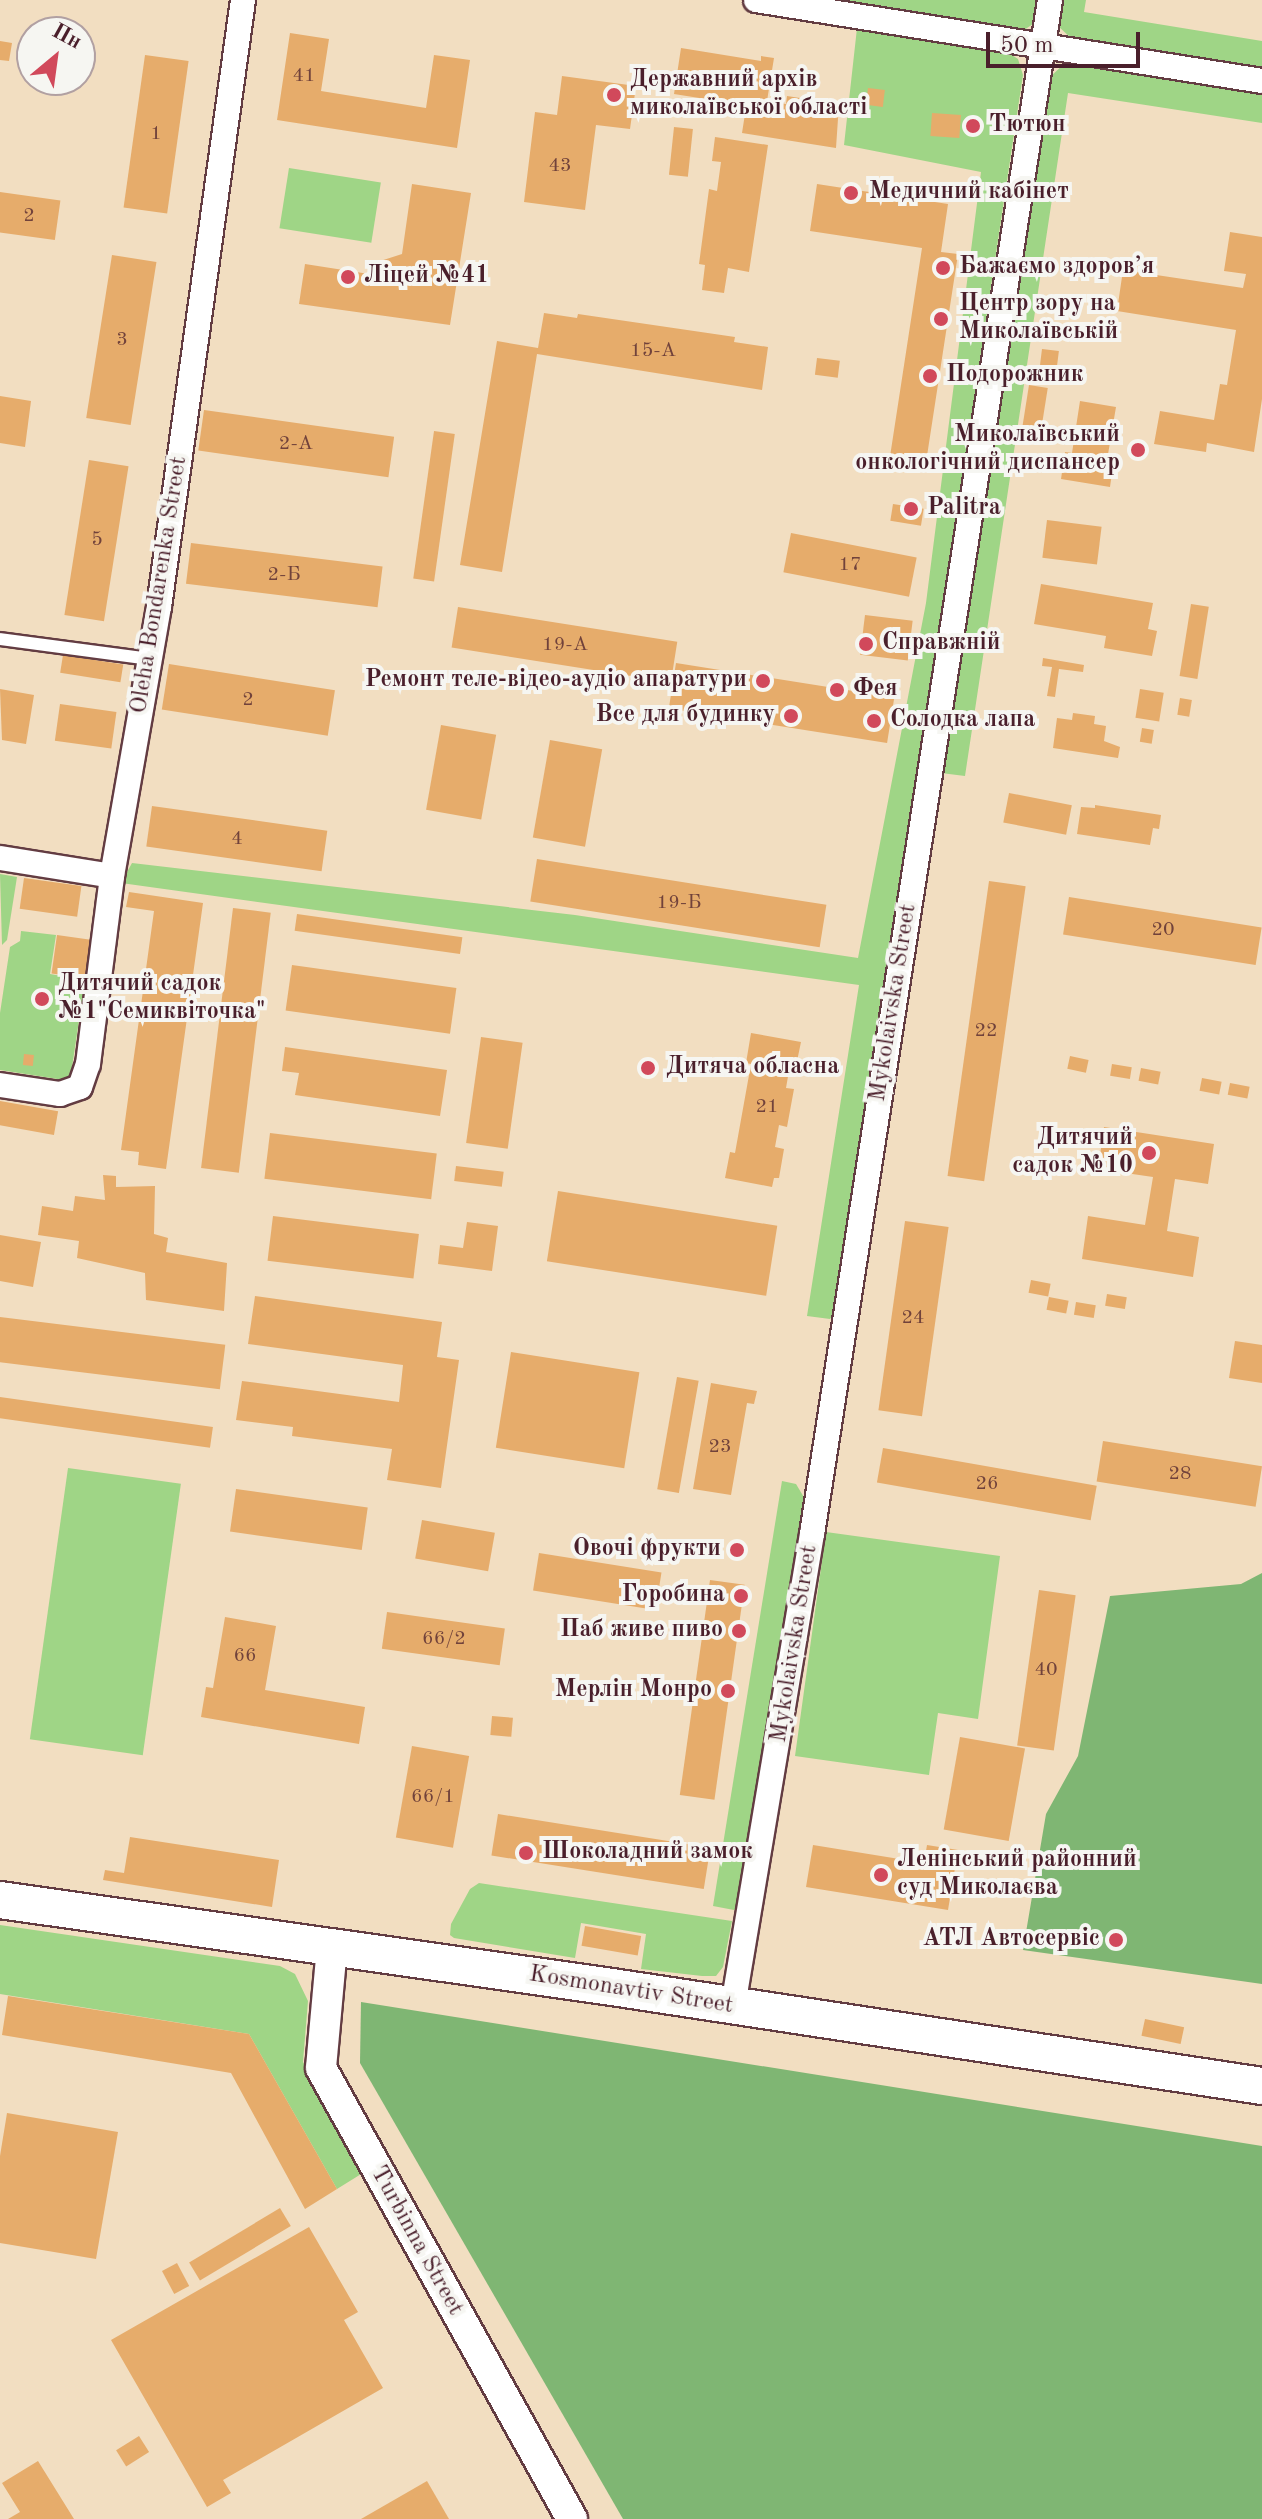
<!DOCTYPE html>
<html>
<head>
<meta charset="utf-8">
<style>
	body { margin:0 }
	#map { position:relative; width:1262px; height:2519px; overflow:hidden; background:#f2dec1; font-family:"Old Standard TT",serif }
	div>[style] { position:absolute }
	.green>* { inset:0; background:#9fd586; transform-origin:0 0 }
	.forest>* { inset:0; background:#7fb673 }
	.building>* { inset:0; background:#e6ac6b; transform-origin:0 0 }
	.roads { filter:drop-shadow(2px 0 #633c42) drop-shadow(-2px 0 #633c42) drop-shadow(0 2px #633c42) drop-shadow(0 -2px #633c42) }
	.service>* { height:12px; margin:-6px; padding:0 6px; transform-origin:6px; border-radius:6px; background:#fff }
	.minor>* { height:24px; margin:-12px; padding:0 12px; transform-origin:12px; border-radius:12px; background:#fff }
	.tertiary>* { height:30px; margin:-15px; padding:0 15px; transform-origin:15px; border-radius:15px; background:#fff }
	.secondary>* { height:36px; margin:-18px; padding:0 18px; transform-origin:18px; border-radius:18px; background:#fff }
	.dots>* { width:22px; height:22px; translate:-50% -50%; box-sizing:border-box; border:4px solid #f6f6f2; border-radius:50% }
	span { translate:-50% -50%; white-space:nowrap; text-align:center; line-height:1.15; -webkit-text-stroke:8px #f6f6f2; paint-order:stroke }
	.number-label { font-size:20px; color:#71423b }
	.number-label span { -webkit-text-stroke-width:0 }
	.poi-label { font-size:24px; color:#4a1f2b; font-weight:700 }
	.left { translate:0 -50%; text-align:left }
	.right { translate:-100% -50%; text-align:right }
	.street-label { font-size:24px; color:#4a1f2b }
	.north { position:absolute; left:16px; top:16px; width:80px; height:80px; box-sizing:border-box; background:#f6f6f2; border:2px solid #b1a0a2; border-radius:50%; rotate:29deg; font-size:22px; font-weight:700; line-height:32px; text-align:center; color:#4a1f2b }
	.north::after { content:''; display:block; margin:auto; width:28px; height:36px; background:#d1495b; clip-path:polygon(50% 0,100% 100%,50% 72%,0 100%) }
	.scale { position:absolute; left:986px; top:32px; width:154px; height:36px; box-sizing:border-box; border:4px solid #4a1f2b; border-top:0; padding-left:10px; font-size:24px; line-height:28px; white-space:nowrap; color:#4a1f2b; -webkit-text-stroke:6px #f6f6f2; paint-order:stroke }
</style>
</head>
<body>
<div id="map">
	<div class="green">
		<div style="clip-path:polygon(831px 0,1036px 0,1033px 24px,1024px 30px)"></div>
		<div style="clip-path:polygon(1061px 0,1086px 0,1084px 12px,1262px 41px,1262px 69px,1073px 40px,1057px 25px)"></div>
		<div style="clip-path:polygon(857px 28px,1004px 50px,1018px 59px,1023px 75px,836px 1311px,830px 1319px,807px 1316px,859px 985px,121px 883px,132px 863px,575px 915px,858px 958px,926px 603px,981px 172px,844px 145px)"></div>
		<div style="clip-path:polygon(1065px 63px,1262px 94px,1262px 123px,1068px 93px,965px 776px,941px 773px,1050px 77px)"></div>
		<div style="left:289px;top:168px;width:93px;height:61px;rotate:9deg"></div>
		<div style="clip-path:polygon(0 874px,17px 877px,7px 940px,2px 945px)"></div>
		<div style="clip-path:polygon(21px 931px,56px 935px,50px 974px,85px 980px,70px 1081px,0 1070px,0 1013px,10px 947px,20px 941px)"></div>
		<div style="left:68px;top:1468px;width:114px;height:274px;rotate:8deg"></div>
		<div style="clip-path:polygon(782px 1481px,796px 1484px,805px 1499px,739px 1905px,734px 1910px,713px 1906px)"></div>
		<div style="clip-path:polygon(826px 1532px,1000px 1556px,978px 1719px,938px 1713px,929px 1775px,795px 1756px)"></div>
		<div style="clip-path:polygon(479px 1883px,732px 1921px,723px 1967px,716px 1976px,702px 1976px,641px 1969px,646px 1934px,581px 1923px,575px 1958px,454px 1938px,450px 1935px,451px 1924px,470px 1889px)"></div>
		<div style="clip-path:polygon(0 1925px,280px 1966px,295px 1974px,308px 2001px,303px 2062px,366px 2171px,337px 2189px,249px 2034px,0 1994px)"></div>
	</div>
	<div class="forest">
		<div style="clip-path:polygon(1262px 1573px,1262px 1984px,1023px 1950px,1046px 1814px,1078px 1756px,1110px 1596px,1241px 1584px)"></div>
		<div style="clip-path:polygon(361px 2002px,1262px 2146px,1262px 2519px,623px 2519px,360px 2063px)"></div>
	</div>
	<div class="building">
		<div style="clip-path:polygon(290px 33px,329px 39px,321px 91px,426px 108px,434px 55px,470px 60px,457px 148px,277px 120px)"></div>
		<div style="clip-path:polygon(0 41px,12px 43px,9px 61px,0 60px)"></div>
		<div style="clip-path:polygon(681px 48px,761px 61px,761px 56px,774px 58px,767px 101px,786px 104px,787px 96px,839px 104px,836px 148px,742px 133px,747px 101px,732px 98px,731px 103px,674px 94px)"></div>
		<div style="left:145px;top:55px;width:44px;height:154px;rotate:8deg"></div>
		<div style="clip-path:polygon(562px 76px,636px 86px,630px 129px,596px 125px,585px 210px,524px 202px,535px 112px,557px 115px)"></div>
		<div style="left:868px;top:88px;width:17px;height:17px;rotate:7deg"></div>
		<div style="left:932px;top:113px;width:29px;height:23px;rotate:4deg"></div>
		<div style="left:674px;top:127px;width:19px;height:48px;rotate:6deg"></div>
		<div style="clip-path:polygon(715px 137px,768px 145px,749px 272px,728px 268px,724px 293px,702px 290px,705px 265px,699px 264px,709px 189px,717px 191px,721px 162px,712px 161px)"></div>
		<div style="clip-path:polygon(412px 184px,471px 193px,450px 325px,299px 304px,305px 264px,369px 274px,371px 264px,402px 254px)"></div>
		<div style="clip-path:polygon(817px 184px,948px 204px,941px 252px,958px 254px,925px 469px,889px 463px,922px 248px,810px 231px)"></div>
		<div style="left:0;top:192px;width:61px;height:40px;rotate:8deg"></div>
		<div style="clip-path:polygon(1230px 232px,1262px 237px,1262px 399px,1254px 452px,1207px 443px,1206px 452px,1154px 444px,1160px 411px,1214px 420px,1220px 384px,1227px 385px,1236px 330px,1117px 311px,1123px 270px,1243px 288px,1246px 274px,1224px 271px)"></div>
		<div style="left:112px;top:255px;width:45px;height:165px;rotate:9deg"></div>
		<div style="clip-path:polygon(544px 313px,577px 318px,578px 314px,735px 337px,734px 342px,768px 347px,762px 390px,537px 354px,502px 572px,460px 565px,497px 341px,538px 348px)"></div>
		<div style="left:1042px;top:349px;width:17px;height:30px;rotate:7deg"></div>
		<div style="left:817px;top:358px;width:23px;height:17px;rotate:7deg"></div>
		<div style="left:1029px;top:385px;width:19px;height:50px;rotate:9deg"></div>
		<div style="clip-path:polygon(0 396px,31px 401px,25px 447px,0 443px)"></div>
		<div style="clip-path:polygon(1080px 401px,1116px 407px,1105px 472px,1112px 473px,1110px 487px,1061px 479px,1065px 452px,1072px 453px)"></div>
		<div style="left:204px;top:410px;width:192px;height:41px;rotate:8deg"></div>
		<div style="left:434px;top:431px;width:21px;height:149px;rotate:8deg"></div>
		<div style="left:89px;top:460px;width:40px;height:157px;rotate:9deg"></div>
		<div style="left:893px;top:504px;width:31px;height:17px;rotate:9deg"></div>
		<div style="left:1047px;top:520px;width:55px;height:38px;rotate:7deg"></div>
		<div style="left:791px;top:533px;width:128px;height:40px;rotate:11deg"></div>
		<div style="left:191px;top:543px;width:193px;height:41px;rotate:7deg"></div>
		<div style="clip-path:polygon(1041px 584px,1153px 603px,1148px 629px,1157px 631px,1152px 656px,1104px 648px,1106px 636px,1034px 624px)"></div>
		<div style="left:1191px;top:604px;width:18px;height:73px;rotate:9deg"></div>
		<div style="left:458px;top:607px;width:222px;height:41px;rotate:9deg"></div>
		<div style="left:865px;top:615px;width:48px;height:40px;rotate:7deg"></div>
		<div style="left:63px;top:655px;width:61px;height:18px;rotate:9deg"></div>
		<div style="clip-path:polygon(1043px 658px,1084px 665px,1083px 672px,1059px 669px,1055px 697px,1047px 696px,1052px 667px,1042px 666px)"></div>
		<div style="left:676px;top:663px;width:221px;height:46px;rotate:9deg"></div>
		<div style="left:169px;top:664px;width:168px;height:46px;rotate:9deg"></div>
		<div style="clip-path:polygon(0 689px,34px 695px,26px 744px,2px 740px)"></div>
		<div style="left:1140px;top:689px;width:24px;height:29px;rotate:9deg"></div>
		<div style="left:1180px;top:698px;width:12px;height:17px;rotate:9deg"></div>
		<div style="left:60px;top:704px;width:57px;height:37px;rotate:8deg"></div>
		<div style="clip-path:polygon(1073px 713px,1095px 716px,1094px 724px,1106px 726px,1104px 741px,1120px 747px,1118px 758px,1053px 748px,1057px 718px,1072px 720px)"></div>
		<div style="left:441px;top:725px;width:56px;height:86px;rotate:10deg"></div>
		<div style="left:1142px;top:728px;width:12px;height:14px;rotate:9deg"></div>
		<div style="left:550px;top:740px;width:53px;height:99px;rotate:10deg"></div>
		<div style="left:1009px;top:793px;width:64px;height:30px;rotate:11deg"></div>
		<div style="clip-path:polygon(1095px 805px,1161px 815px,1159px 829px,1153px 828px,1150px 845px,1077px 834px,1081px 807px,1095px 808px)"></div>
		<div style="left:152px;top:806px;width:177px;height:41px;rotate:8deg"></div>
		<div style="left:537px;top:859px;width:293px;height:43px;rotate:9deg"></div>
		<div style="left:24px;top:878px;width:58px;height:31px;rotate:8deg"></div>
		<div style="left:989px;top:881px;width:37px;height:298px;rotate:8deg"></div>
		<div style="clip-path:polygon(129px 892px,203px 903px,166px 1169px,138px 1165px,139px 1152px,121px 1150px,154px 911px,126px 907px)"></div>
		<div style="left:1069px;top:897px;width:195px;height:38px;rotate:9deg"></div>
		<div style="left:233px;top:908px;width:38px;height:262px;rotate:7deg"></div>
		<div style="left:297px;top:914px;width:167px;height:17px;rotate:8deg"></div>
		<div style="left:57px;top:935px;width:34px;height:39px;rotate:8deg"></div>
		<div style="left:292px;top:965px;width:166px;height:46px;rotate:8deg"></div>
		<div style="clip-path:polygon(751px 1033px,801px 1042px,796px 1066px,790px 1065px,786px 1088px,794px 1089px,787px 1127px,779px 1125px,775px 1147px,784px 1149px,779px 1178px,774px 1178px,772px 1187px,725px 1178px,730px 1152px,735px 1153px,751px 1064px,746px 1063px)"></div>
		<div style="left:481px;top:1037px;width:42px;height:107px;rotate:8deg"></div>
		<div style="clip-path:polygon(285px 1047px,447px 1070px,440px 1116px,295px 1095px,299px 1073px,282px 1071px)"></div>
		<div style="left:24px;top:1054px;width:10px;height:11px;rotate:6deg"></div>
		<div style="left:1070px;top:1056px;width:19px;height:13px;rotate:12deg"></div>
		<div style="left:1112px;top:1064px;width:20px;height:12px;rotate:9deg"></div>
		<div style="left:1141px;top:1068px;width:20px;height:13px;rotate:11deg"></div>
		<div style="left:1202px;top:1078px;width:20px;height:13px;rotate:11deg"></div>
		<div style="left:1230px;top:1083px;width:20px;height:12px;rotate:11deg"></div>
		<div style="left:0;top:1101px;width:59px;height:24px;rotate:10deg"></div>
		<div style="clip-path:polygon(1104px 1127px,1214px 1144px,1208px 1184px,1175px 1179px,1167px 1231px,1199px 1237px,1193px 1277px,1082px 1259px,1088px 1216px,1145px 1225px,1153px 1177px,1098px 1169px)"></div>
		<div style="left:270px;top:1133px;width:168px;height:46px;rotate:7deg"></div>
		<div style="left:456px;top:1166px;width:48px;height:15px;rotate:7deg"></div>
		<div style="clip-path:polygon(103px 1175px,116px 1176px,116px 1187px,155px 1186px,154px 1234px,168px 1238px,166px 1252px,227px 1263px,224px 1311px,146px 1300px,145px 1273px,77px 1258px,79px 1241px,38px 1235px,42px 1206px,73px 1211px,75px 1196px,105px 1200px)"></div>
		<div style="left:558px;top:1191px;width:222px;height:71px;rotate:9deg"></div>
		<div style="left:273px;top:1216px;width:147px;height:45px;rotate:7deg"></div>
		<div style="left:905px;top:1221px;width:44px;height:191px;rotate:8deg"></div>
		<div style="clip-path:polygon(467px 1222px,498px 1226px,492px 1271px,438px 1264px,440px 1245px,463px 1248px)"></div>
		<div style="clip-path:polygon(0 1235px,41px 1242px,33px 1287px,0 1281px)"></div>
		<div style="left:1031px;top:1280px;width:20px;height:13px;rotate:11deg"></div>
		<div style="left:1107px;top:1294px;width:20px;height:12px;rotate:9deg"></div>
		<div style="clip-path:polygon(255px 1296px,442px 1322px,437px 1357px,459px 1360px,441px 1488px,387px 1480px,392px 1449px,292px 1436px,293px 1427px,236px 1420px,242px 1381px,399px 1402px,403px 1365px,248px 1344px)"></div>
		<div style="left:1049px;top:1297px;width:20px;height:13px;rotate:11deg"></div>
		<div style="left:1076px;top:1302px;width:20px;height:13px;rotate:9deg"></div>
		<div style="left:0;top:1317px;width:227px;height:45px;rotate:7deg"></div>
		<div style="clip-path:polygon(1235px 1341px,1262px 1345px,1262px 1383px,1229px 1378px)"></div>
		<div style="left:511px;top:1352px;width:130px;height:97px;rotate:9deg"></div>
		<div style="left:677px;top:1377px;width:22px;height:114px;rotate:10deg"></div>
		<div style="clip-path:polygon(711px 1383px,757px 1391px,754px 1404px,747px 1403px,731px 1495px,693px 1489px)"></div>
		<div style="left:0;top:1397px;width:215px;height:21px;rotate:8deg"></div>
		<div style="left:1103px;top:1441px;width:161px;height:41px;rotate:9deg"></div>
		<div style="left:883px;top:1448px;width:217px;height:35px;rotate:10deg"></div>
		<div style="left:236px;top:1489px;width:133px;height:43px;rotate:8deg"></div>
		<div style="left:422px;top:1520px;width:74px;height:39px;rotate:10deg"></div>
		<div style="left:539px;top:1553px;width:124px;height:38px;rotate:9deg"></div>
		<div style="left:710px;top:1580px;width:35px;height:217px;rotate:8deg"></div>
		<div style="left:1039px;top:1590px;width:37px;height:157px;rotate:8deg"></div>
		<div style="left:387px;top:1612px;width:119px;height:37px;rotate:8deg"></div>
		<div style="clip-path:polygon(225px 1617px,276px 1626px,265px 1690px,365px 1707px,359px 1744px,201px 1717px,206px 1687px,213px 1688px)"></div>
		<div style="left:492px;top:1716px;width:21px;height:19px;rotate:5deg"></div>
		<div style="left:960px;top:1737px;width:66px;height:94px;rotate:10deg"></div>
		<div style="left:412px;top:1746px;width:58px;height:93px;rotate:10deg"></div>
		<div style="left:498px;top:1814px;width:215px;height:42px;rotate:9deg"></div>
		<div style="clip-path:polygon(130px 1837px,279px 1860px,272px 1907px,103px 1880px,105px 1870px,124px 1873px)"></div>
		<div style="clip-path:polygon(813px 1845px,924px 1863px,927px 1845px,958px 1850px,948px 1910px,806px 1887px)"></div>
		<div style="left:585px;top:1926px;width:57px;height:20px;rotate:10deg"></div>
		<div style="clip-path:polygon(8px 1996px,249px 2034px,337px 2189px,305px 2209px,231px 2073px,2px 2035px)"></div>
		<div style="left:1145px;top:2019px;width:40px;height:17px;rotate:12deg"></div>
		<div style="clip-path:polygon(7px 2113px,118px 2132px,96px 2259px,0 2243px,0 2156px)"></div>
		<div style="left:280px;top:2208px;width:21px;height:106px;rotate:59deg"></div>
		<div style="clip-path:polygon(309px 2227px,358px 2312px,344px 2320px,383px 2388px,223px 2480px,231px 2493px,207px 2507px,111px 2340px)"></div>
		<div style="left:177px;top:2263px;width:26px;height:17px;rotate:62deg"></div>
		<div style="left:139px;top:2436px;width:19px;height:27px;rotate:58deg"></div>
		<div style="clip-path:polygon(38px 2461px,74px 2519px,8px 2519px,20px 2512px,2px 2483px)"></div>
		<div style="clip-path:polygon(427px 2481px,449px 2519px,361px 2519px)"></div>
	</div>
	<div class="roads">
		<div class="service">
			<div style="left:0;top:639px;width:151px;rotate:7.6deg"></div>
		</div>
		<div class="minor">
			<div style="left:756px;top:0;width:512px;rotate:9.09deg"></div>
			<div style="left:0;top:858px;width:113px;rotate:9.1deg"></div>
			<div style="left:0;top:1085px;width:61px;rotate:8.5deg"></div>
			<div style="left:60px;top:1094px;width:21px;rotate:-19deg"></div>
			<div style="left:80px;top:1087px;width:24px;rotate:-71deg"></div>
			<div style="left:88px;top:1064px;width:190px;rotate:-82.7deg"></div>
			<div style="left:112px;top:876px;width:273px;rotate:-80.1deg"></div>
			<div style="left:159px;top:607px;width:613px;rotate:-82.12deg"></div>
			<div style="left:733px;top:2006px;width:479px;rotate:-80.5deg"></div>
			<div style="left:812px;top:1534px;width:1552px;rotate:-81.18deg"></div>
		</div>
		<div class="tertiary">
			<div style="left:332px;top:1947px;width:121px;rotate:95.2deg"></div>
			<div style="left:321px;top:2068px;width:516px;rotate:60.9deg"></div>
		</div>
		<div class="secondary">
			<div style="left:0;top:1900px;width:618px;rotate:8.09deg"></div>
			<div style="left:612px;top:1987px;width:657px;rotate:8.66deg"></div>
		</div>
	</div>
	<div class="dots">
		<div style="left:614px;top:95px;background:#d1495b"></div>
		<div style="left:973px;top:126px;background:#d1495b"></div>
		<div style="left:851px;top:193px;background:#d1495b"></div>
		<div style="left:943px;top:268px;background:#d1495b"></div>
		<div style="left:348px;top:277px;background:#d1495b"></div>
		<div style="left:941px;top:319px;background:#d1495b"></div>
		<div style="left:930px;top:376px;background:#d1495b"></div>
		<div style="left:1138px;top:450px;background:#d1495b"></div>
		<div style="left:911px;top:509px;background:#d1495b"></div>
		<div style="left:866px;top:644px;background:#d1495b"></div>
		<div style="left:763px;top:681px;background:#d1495b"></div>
		<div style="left:837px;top:690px;background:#d1495b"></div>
		<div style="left:791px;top:716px;background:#d1495b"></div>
		<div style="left:874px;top:721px;background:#d1495b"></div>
		<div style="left:42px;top:999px;background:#d1495b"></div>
		<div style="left:648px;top:1068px;background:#d1495b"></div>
		<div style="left:1149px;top:1153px;background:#d1495b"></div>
		<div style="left:737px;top:1550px;background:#d1495b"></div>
		<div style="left:741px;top:1596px;background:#d1495b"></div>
		<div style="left:739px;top:1631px;background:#d1495b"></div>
		<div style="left:728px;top:1691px;background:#d1495b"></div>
		<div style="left:526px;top:1853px;background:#d1495b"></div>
		<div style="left:881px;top:1875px;background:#d1495b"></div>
		<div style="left:1116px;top:1940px;background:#d1495b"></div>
	</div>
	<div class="number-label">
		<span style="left:304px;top:76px">41</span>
		<span style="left:156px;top:134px">1</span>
		<span style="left:560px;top:166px">43</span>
		<span style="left:29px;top:216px">2</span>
		<span style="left:122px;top:340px">3</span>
		<span style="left:653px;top:351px">15-А</span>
		<span style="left:296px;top:444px">2-А</span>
		<span style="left:97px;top:540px">5</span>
		<span style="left:850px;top:565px">17</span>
		<span style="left:284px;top:575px">2-Б</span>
		<span style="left:565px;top:645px">19-А</span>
		<span style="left:248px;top:700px">2</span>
		<span style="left:237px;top:839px">4</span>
		<span style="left:679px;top:903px">19-Б</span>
		<span style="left:1163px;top:930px">20</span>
		<span style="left:986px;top:1031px">22</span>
		<span style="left:767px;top:1107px">21</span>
		<span style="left:913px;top:1318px">24</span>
		<span style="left:720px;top:1447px">23</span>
		<span style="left:1180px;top:1474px">28</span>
		<span style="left:987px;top:1484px">26</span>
		<span style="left:444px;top:1639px">66/2</span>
		<span style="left:245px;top:1656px">66</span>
		<span style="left:1046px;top:1670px">40</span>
		<span style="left:433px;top:1797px">66/1</span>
	</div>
	<div class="poi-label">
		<span class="left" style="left:630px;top:95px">Державний архів<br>миколаївської області</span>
		<span class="left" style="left:989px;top:126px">Тютюн</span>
		<span class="left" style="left:869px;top:193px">Медичний кабінет</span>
		<span class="left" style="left:959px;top:268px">Бажаємо здоровʼя</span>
		<span class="left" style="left:364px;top:277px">Ліцей №41</span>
		<span class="left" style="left:959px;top:319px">Центр зору на<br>Миколаївській</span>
		<span class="left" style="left:946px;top:376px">Подорожник</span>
		<span class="right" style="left:1120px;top:450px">Миколаївський<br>онкологічний диспансер</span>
		<span class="left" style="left:927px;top:509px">Palitra</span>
		<span class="left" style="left:882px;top:644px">Справжній</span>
		<span class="right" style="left:747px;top:681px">Ремонт теле-відео-аудіо апаратури</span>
		<span class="left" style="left:853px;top:690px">Фея</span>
		<span class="right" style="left:775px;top:716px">Все для будинку</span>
		<span class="left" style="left:890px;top:721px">Солодка лапа</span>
		<span class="left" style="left:58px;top:999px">Дитячий садок<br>№1"Семиквіточка"</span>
		<span class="left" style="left:666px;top:1068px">Дитяча обласна</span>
		<span class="right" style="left:1133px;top:1153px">Дитячий<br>садок №10</span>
		<span class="right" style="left:721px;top:1550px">Овочі фрукти</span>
		<span class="right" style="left:725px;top:1596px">Горобина</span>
		<span class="right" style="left:723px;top:1631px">Паб живе пиво</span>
		<span class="right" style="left:712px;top:1691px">Мерлін Монро</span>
		<span class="left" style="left:542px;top:1853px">Шоколадний замок</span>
		<span class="left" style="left:897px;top:1875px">Ленінський районний<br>суд Миколаєва</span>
		<span class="right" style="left:1100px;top:1940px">АТЛ Автосервіс</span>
	</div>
	<div class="street-label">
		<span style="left:160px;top:585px;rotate:-81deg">Oleha Bondarenka Street</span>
		<span style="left:894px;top:1003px;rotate:-81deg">Mykolaivska Street</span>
		<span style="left:795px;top:1644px;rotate:-81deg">Mykolaivska Street</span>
		<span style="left:631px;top:1991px;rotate:9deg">Kosmonavtiv Street</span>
		<span style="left:416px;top:2241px;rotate:61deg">Turbinna Street</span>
	</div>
	<div class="north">Пн</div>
	<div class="scale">50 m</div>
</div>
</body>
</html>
